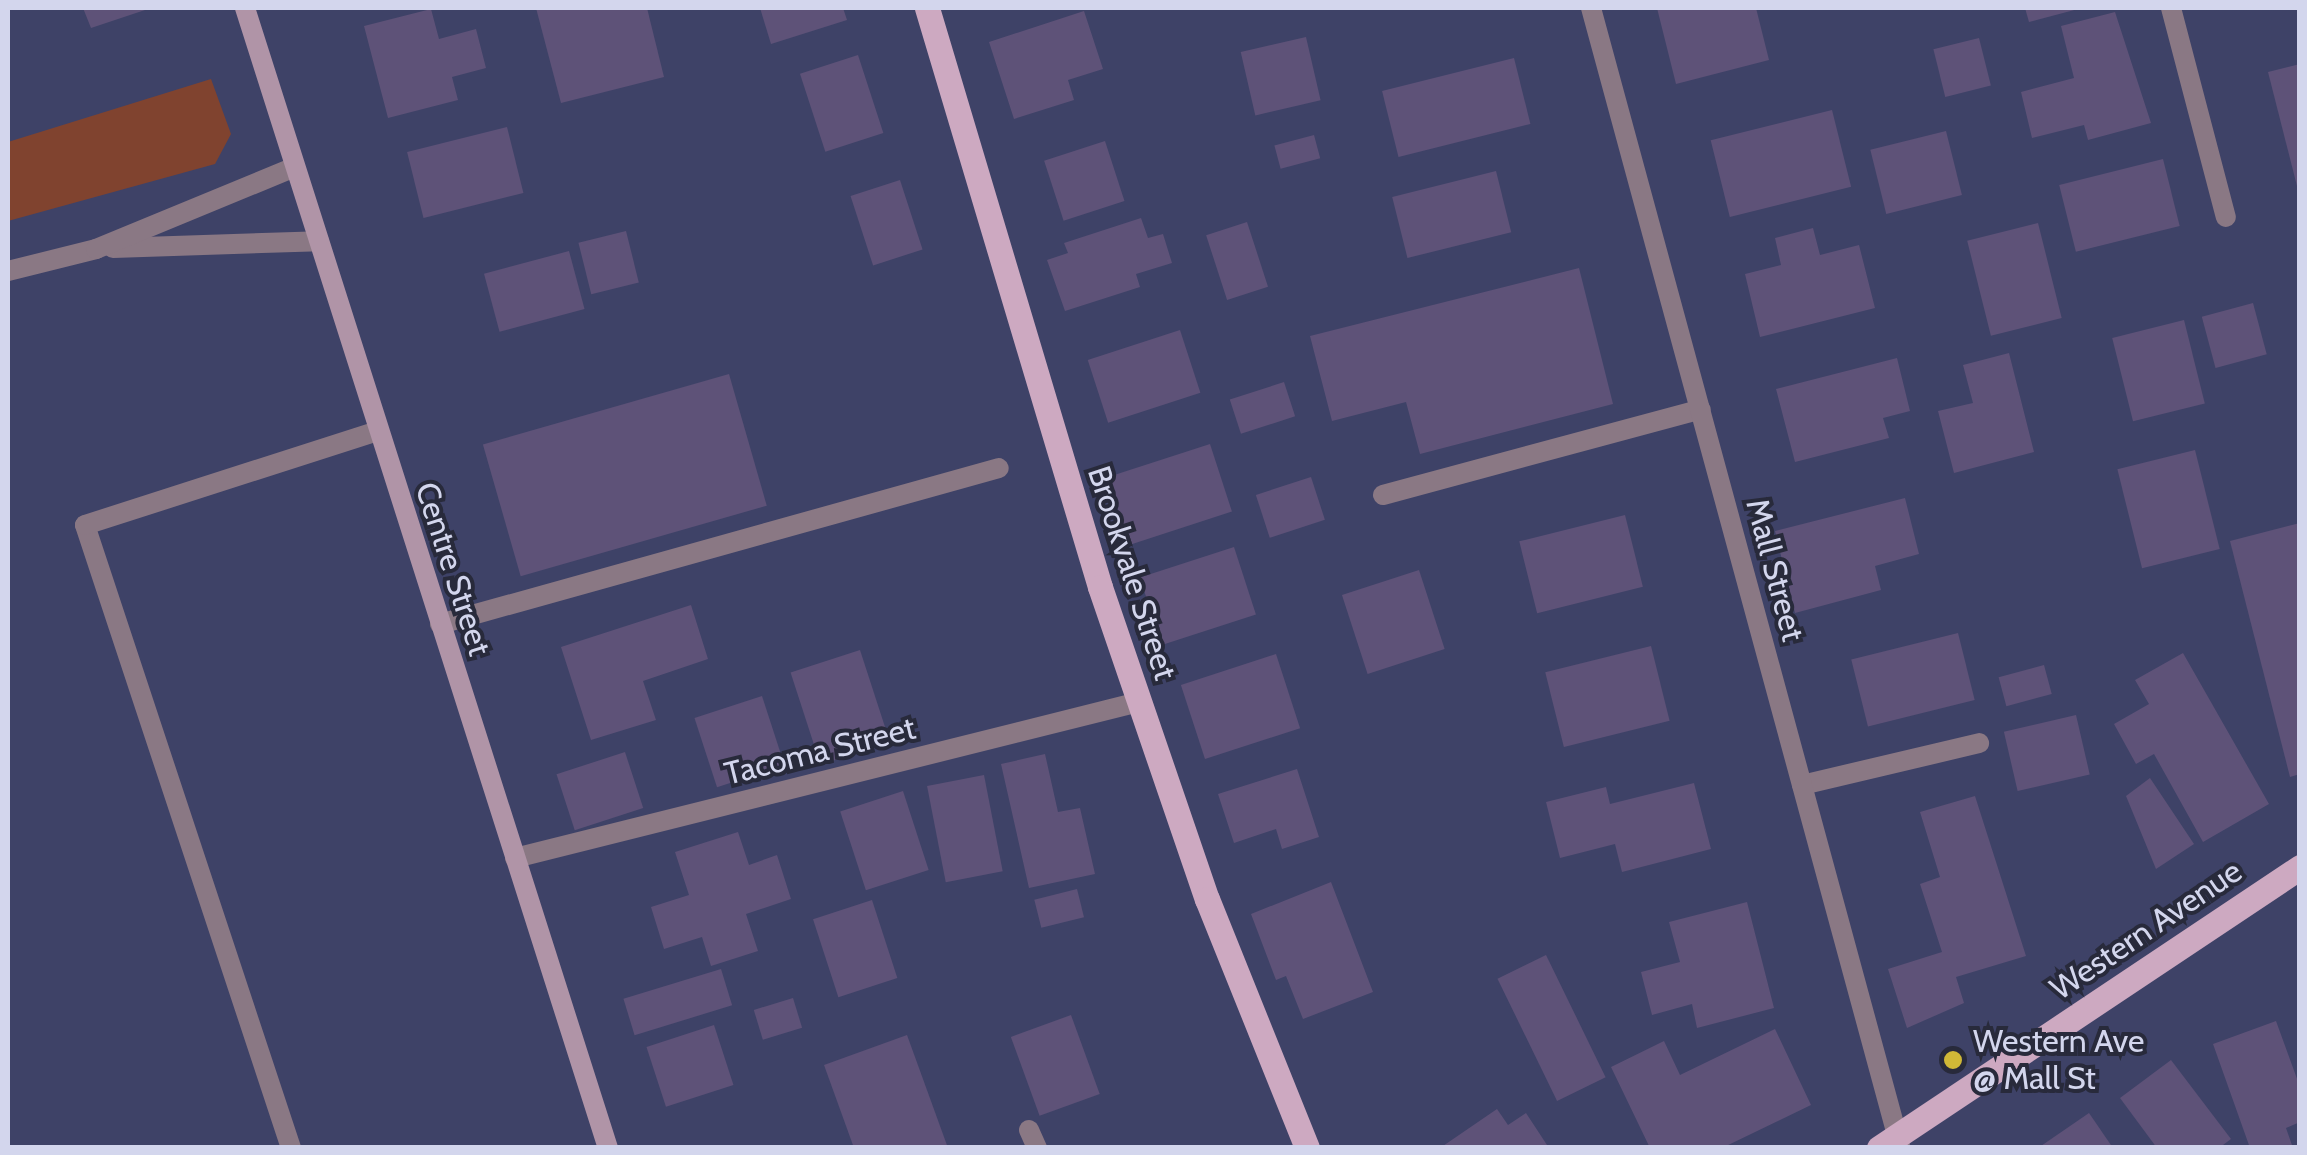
<!DOCTYPE html>
<html>
<head>
<meta charset="utf-8">
<style>
	body { margin:0 }
	#map { position:relative; width:2307px; height:1155px; overflow:hidden; background:#3e4267; font-family:Cabin,sans-serif }
	div>[style] { position:absolute }
	.green>* { inset:0; background:#80432f }
	.building>* { inset:0; background:#5e5278; transform-origin:0 0 }
	.service>* { height:20px; margin:-10px; padding:0 10px; transform-origin:10px; border-radius:10px; background:#8a7884 }
	.minor>* { height:20px; margin:-10px; padding:0 10px; transform-origin:10px; border-radius:10px; background:#8a7884 }
	.secondary>* { height:20px; margin:-10px; padding:0 10px; transform-origin:10px; border-radius:10px; background:#b094a7 }
	.primary>* { height:25px; margin:-12.5px; padding:0 12.5px; transform-origin:12.5px; border-radius:12.5px; background:#cda9c1 }
	.dots>* { width:28px; height:28px; translate:-50% -50%; box-sizing:border-box; border:5px solid #282a3b; border-radius:50% }
	span { translate:-50% -50%; white-space:nowrap; text-align:center; line-height:1.15; -webkit-text-stroke:8px #282a3b; paint-order:stroke }
	.street-label { font-size:32px; color:#d3d6ed }
	.poi-label { font-size:32px; color:#d3d6ed }
	.left { translate:0 -50%; text-align:left }
	.frame { position:absolute; inset:0; border:10px solid #d3d6ed; pointer-events:none }
</style>
</head>
<body>
<div id="map">
	<div class="green">
		<div style="clip-path:polygon(211px 79px,231px 134px,215px 164px,8px 221px,8px 142px)"></div>
	</div>
	<div class="building">
		<div style="clip-path:polygon(83px 8px,151px 8px,91px 28px)"></div>
		<div style="clip-path:polygon(536px 8px,647px 8px,664px 77px,561px 103px)"></div>
		<div style="clip-path:polygon(760px 8px,843px 8px,847px 20px,771px 44px)"></div>
		<div style="clip-path:polygon(1657px 8px,1756px 8px,1769px 60px,1676px 84px)"></div>
		<div style="clip-path:polygon(2025px 8px,2078px 8px,2078px 9px,2029px 22px)"></div>
		<div style="clip-path:polygon(431px 9px,439px 39px,476px 29px,486px 68px,452px 77px,458px 100px,388px 118px,364px 26px)"></div>
		<div style="clip-path:polygon(1084px 11px,1103px 69px,1068px 80px,1074px 100px,1014px 119px,989px 42px)"></div>
		<div style="clip-path:polygon(2115px 12px,2151px 123px,2088px 140px,2084px 125px,2032px 138px,2021px 92px,2074px 78px,2061px 26px)"></div>
		<div style="left:1306px;top:37px;width:65px;height:67px;rotate:77deg"></div>
		<div style="left:1979px;top:38px;width:49px;height:47px;rotate:76deg"></div>
		<div style="left:858px;top:55px;width:82px;height:61px;rotate:72deg"></div>
		<div style="left:1514px;top:58px;width:68px;height:136px;rotate:76deg"></div>
		<div style="clip-path:polygon(2300px 64px,2300px 189px,2298px 190px,2268px 72px)"></div>
		<div style="left:1832px;top:110px;width:79px;height:125px;rotate:76deg"></div>
		<div style="left:507px;top:127px;width:68px;height:103px;rotate:76deg"></div>
		<div style="left:1946px;top:131px;width:66px;height:78px;rotate:76deg"></div>
		<div style="left:1314px;top:135px;width:24px;height:41px;rotate:75deg"></div>
		<div style="left:1105px;top:141px;width:63px;height:64px;rotate:72deg"></div>
		<div style="left:2163px;top:159px;width:69px;height:107px;rotate:76deg"></div>
		<div style="left:1496px;top:171px;width:63px;height:107px;rotate:76deg"></div>
		<div style="left:900px;top:180px;width:73px;height:52px;rotate:72deg"></div>
		<div style="clip-path:polygon(1141px 218px,1148px 238px,1163px 234px,1172px 263px,1136px 274px,1140px 287px,1065px 311px,1047px 260px,1068px 253px,1064px 243px)"></div>
		<div style="left:1247px;top:222px;width:68px;height:43px;rotate:72deg"></div>
		<div style="left:2038px;top:223px;width:98px;height:73px;rotate:76deg"></div>
		<div style="clip-path:polygon(1813px 228px,1820px 255px,1859px 245px,1875px 308px,1760px 337px,1745px 274px,1781px 265px,1775px 238px)"></div>
		<div style="left:626px;top:231px;width:53px;height:49px;rotate:76deg"></div>
		<div style="left:569px;top:251px;width:60px;height:88px;rotate:75deg"></div>
		<div style="clip-path:polygon(1579px 268px,1613px 404px,1420px 454px,1406px 402px,1332px 421px,1310px 336px)"></div>
		<div style="left:2253px;top:303px;width:53px;height:53px;rotate:75deg"></div>
		<div style="left:2184px;top:320px;width:86px;height:74px;rotate:76deg"></div>
		<div style="left:1180px;top:330px;width:66px;height:97px;rotate:72deg"></div>
		<div style="clip-path:polygon(2009px 353px,2034px 452px,1954px 473px,1938px 411px,1973px 403px,1963px 365px)"></div>
		<div style="clip-path:polygon(1897px 358px,1910px 411px,1883px 418px,1889px 438px,1795px 462px,1776px 389px)"></div>
		<div style="left:729px;top:374px;width:137px;height:256px;rotate:74deg"></div>
		<div style="left:1284px;top:382px;width:36px;height:57px;rotate:72deg"></div>
		<div style="left:1210px;top:444px;width:71px;height:108px;rotate:72deg"></div>
		<div style="left:2195px;top:450px;width:102px;height:80px;rotate:76deg"></div>
		<div style="left:1311px;top:477px;width:45px;height:58px;rotate:72deg"></div>
		<div style="clip-path:polygon(1905px 498px,1919px 554px,1875px 566px,1881px 590px,1795px 613px,1775px 531px)"></div>
		<div style="left:1625px;top:515px;width:74px;height:109px;rotate:76deg"></div>
		<div style="clip-path:polygon(2300px 523px,2300px 774px,2290px 777px,2230px 541px)"></div>
		<div style="left:1234px;top:547px;width:71px;height:99px;rotate:72deg"></div>
		<div style="left:1419px;top:570px;width:83px;height:81px;rotate:72deg"></div>
		<div style="clip-path:polygon(691px 605px,708px 659px,643px 681px,656px 720px,591px 740px,561px 647px)"></div>
		<div style="left:1958px;top:633px;width:69px;height:110px;rotate:76deg"></div>
		<div style="left:1651px;top:646px;width:77px;height:109px;rotate:76deg"></div>
		<div style="left:860px;top:650px;width:97px;height:73px;rotate:72deg"></div>
		<div style="clip-path:polygon(2183px 653px,2269px 804px,2203px 842px,2154px 754px,2136px 764px,2114px 724px,2149px 704px,2135px 680px)"></div>
		<div style="left:1276px;top:654px;width:78px;height:100px;rotate:72deg"></div>
		<div style="left:2044px;top:665px;width:30px;height:47px;rotate:75deg"></div>
		<div style="left:762px;top:696px;width:73px;height:71px;rotate:72deg"></div>
		<div style="left:2076px;top:715px;width:61px;height:74px;rotate:77deg"></div>
		<div style="left:625px;top:752px;width:59px;height:72px;rotate:72deg"></div>
		<div style="clip-path:polygon(1045px 754px,1058px 812px,1080px 808px,1095px 874px,1029px 888px,1001px 764px)"></div>
		<div style="clip-path:polygon(1297px 769px,1319px 837px,1282px 849px,1276px 829px,1234px 843px,1218px 794px)"></div>
		<div style="left:984px;top:775px;width:98px;height:58px;rotate:79deg"></div>
		<div style="clip-path:polygon(2150px 778px,2194px 844px,2156px 869px,2126px 796px)"></div>
		<div style="clip-path:polygon(1694px 783px,1711px 849px,1622px 872px,1615px 844px,1560px 858px,1546px 802px,1606px 787px,1610px 804px)"></div>
		<div style="left:903px;top:791px;width:83px;height:66px;rotate:72deg"></div>
		<div style="clip-path:polygon(1975px 796px,2026px 956px,1956px 977px,1964px 1003px,1907px 1028px,1888px 969px,1942px 952px,1920px 884px,1940px 877px,1920px 812px)"></div>
		<div style="clip-path:polygon(738px 832px,749px 865px,777px 855px,791px 899px,746px 914px,758px 951px,711px 966px,702px 937px,664px 949px,651px 907px,689px 895px,675px 852px)"></div>
		<div style="clip-path:polygon(1331px 882px,1373px 992px,1303px 1019px,1286px 976px,1276px 980px,1251px 914px)"></div>
		<div style="left:1077px;top:889px;width:29px;height:44px;rotate:76deg"></div>
		<div style="left:872px;top:900px;width:82px;height:62px;rotate:72deg"></div>
		<div style="clip-path:polygon(1747px 902px,1774px 1008px,1697px 1028px,1692px 1004px,1652px 1015px,1641px 972px,1680px 962px,1669px 922px)"></div>
		<div style="left:1546px;top:955px;width:136px;height:54px;rotate:64deg"></div>
		<div style="left:721px;top:969px;width:38px;height:102px;rotate:73deg"></div>
		<div style="left:793px;top:998px;width:31px;height:41px;rotate:73deg"></div>
		<div style="left:1071px;top:1015px;width:84px;height:64px;rotate:70deg"></div>
		<div style="clip-path:polygon(2276px 1021px,2300px 1087px,2300px 1122px,2286px 1128px,2293px 1148px,2250px 1148px,2213px 1044px)"></div>
		<div style="left:714px;top:1025px;width:63px;height:71px;rotate:72deg"></div>
		<div style="clip-path:polygon(1775px 1029px,1811px 1105px,1722px 1148px,1650px 1148px,1611px 1067px,1664px 1041px,1680px 1075px)"></div>
		<div style="clip-path:polygon(907px 1035px,948px 1148px,854px 1148px,824px 1065px)"></div>
		<div style="clip-path:polygon(2171px 1060px,2231px 1139px,2219px 1148px,2157px 1148px,2120px 1098px)"></div>
		<div style="clip-path:polygon(1497px 1109px,1508px 1125px,1526px 1113px,1549px 1148px,1440px 1148px)"></div>
		<div style="clip-path:polygon(2089px 1113px,2113px 1148px,2038px 1148px)"></div>
	</div>
	<div class="service">
		<div style="left:113px;top:248px;width:206px;rotate:-1.9deg"></div>
		<div style="left:8px;top:271px;width:91px;rotate:-14deg"></div>
		<div style="left:96px;top:249px;width:215px;rotate:-22.4deg"></div>
		<div style="left:1383px;top:495px;width:329px;rotate:-15.1deg"></div>
		<div style="left:440px;top:624px;width:580px;rotate:-15.59deg"></div>
		<div style="left:1802px;top:785px;width:182px;rotate:-13.3deg"></div>
		<div style="left:1029px;top:1130px;width:20px;rotate:66deg"></div>
		<div style="left:291px;top:1148px;width:656px;rotate:-108.3deg"></div>
		<div style="left:85px;top:525px;width:305px;rotate:-17.8deg"></div>
	</div>
	<div class="minor">
		<div style="left:1591px;top:8px;width:1179px;rotate:74.81deg"></div>
		<div style="left:2171px;top:8px;width:216px;rotate:75.3deg"></div>
		<div style="left:515px;top:858px;width:643px;rotate:-14.04deg"></div>
	</div>
	<div class="secondary">
		<div style="left:245px;top:8px;width:1196px;rotate:72.34deg"></div>
	</div>
	<div class="primary">
		<div style="left:927px;top:8px;width:604px;rotate:73.36deg"></div>
		<div style="left:1100px;top:587px;width:330px;rotate:71.1deg"></div>
		<div style="left:1207px;top:899px;width:268px;rotate:68.1deg"></div>
		<div style="left:1879px;top:1148px;width:506px;rotate:-33.72deg"></div>
	</div>
	<div class="dots">
		<div style="left:1953px;top:1060px;background:#d0b837"></div>
	</div>
	<div class="street-label">
		<span style="left:453px;top:569px;rotate:72deg">Centre Street</span>
		<span style="left:1775px;top:570px;rotate:75deg">Mall Street</span>
		<span style="left:1132px;top:573px;rotate:72deg">Brookvale Street</span>
		<span style="left:820px;top:751px;rotate:-14deg">Tacoma Street</span>
		<span style="left:2146px;top:930px;rotate:-34deg">Western Avenue</span>
	</div>
	<div class="poi-label">
		<span class="left" style="left:1973px;top:1060px">Western Ave<br>@ Mall St</span>
	</div>
	<div class="frame"></div>
</div>
</body>
</html>
